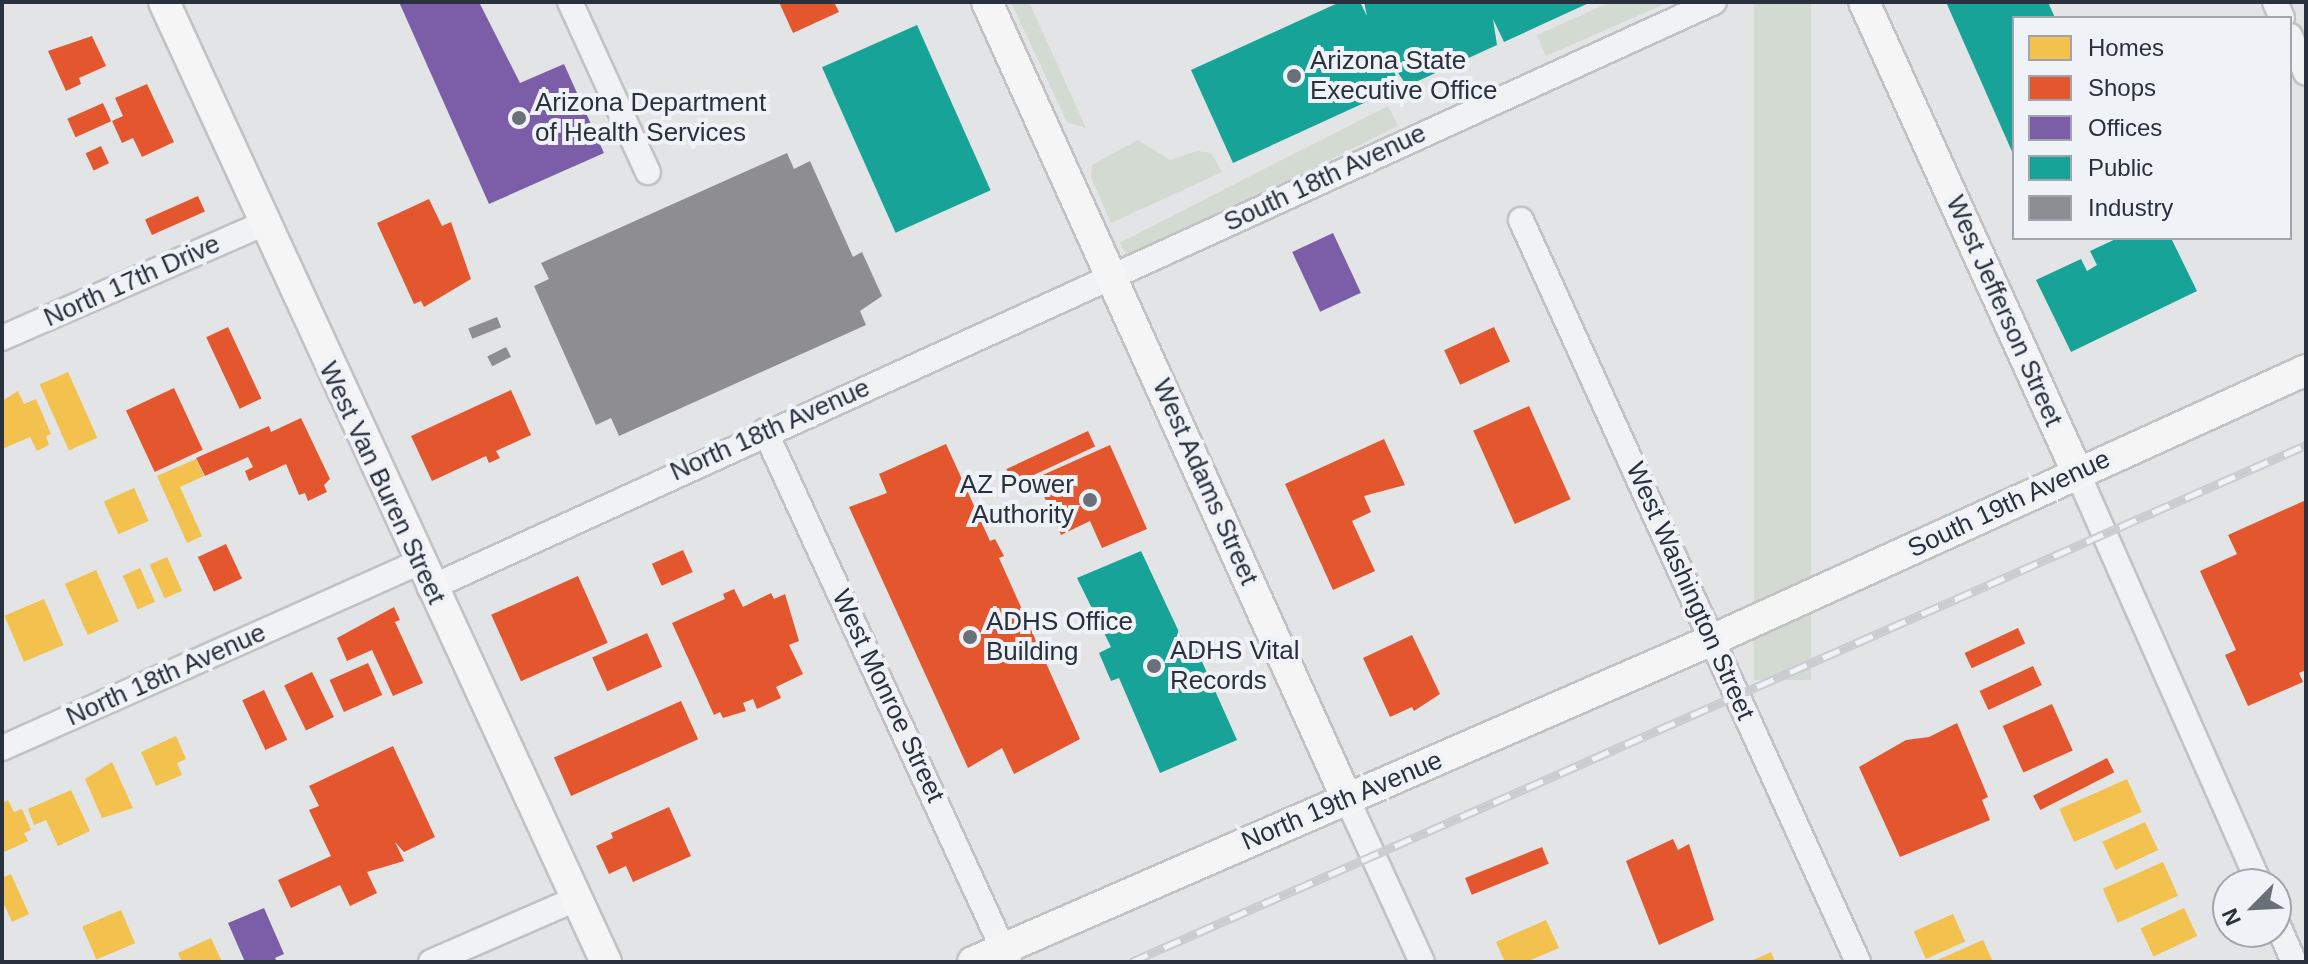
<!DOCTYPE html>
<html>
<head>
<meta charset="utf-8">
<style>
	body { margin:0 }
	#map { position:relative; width:2308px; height:964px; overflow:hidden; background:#e2e4e6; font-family:Arial,sans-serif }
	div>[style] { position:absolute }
	.green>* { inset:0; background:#d3dad2; transform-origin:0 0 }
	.homes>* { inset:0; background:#f2c14e; transform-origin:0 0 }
	.shops>* { inset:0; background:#e4572e; transform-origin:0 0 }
	.offices>* { inset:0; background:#7b5ea7; transform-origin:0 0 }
	.public>* { inset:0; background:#17a398; transform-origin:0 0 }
	.industry>* { inset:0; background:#8d8d92; transform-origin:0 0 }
	.roads { filter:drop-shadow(2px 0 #c0c2c4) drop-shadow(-2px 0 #c0c2c4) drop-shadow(0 2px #c0c2c4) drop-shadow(0 -2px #c0c2c4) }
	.minor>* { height:24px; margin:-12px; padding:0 12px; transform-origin:12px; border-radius:12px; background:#f1f2f3 }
	.major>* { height:30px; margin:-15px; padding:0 15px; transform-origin:15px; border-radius:15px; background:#f5f5f6 }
	.rail>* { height:9px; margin-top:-4.5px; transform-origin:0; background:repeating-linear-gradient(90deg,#eff2f6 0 18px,#cacccf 0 36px); box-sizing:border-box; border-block:2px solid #cacccf }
	.dots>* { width:22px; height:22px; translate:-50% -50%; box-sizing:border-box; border:4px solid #eff2f6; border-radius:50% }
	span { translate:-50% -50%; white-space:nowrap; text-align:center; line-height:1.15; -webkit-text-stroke:8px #eff2f6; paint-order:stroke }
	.poi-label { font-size:26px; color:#29313f }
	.left { translate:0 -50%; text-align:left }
	.right { translate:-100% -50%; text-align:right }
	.street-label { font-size:26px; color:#29313f }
	.frame { position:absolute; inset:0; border:4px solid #29313f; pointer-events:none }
	.legend { position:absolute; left:2012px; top:16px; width:280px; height:224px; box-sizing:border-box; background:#eff2f6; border:2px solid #a0a5ad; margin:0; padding:10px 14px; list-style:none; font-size:24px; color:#29313f }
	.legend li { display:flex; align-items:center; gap:16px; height:40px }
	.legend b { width:40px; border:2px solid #a0a5ad }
	.north { position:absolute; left:2212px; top:868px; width:80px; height:80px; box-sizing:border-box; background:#eff2f6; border:2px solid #a0a5ad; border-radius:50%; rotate:246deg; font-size:22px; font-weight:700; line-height:32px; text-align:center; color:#29313f }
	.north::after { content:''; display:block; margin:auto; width:28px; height:36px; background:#6a7079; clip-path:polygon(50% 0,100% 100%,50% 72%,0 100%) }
</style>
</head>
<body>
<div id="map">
	<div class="green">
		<div style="clip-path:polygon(1011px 2px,1029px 2px,1086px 128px,1067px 122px)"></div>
		<div style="clip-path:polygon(1611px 2px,1669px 2px,1546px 56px,1537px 35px)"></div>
		<div style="left:1754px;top:2px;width:57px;height:678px"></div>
		<div style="left:1388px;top:106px;width:22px;height:301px;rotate:63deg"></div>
		<div style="clip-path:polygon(1138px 140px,1170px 160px,1197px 151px,1211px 153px,1222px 172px,1111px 223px,1091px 177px,1092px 165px)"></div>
	</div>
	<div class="homes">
		<div style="left:68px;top:372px;width:72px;height:31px;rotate:66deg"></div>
		<div style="clip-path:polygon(18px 391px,24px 404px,36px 399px,51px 434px,46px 436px,49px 445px,37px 451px,30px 437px,2px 449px,2px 401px)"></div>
		<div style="clip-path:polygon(196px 459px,204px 476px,180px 487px,202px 536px,187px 543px,157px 476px)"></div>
		<div style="left:134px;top:488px;width:36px;height:33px;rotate:66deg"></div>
		<div style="left:167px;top:557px;width:37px;height:19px;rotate:66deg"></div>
		<div style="left:140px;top:568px;width:37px;height:19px;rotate:66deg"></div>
		<div style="left:96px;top:570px;width:56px;height:34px;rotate:66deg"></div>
		<div style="left:44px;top:599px;width:50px;height:43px;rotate:67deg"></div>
		<div style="clip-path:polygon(176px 736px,186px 759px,177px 763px,182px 775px,156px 786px,141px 752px)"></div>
		<div style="clip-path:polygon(112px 762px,133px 808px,102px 818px,85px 779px)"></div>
		<div style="left:2127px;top:779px;width:36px;height:74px;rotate:66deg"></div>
		<div style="clip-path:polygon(71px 790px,90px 831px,58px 846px,46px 820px,34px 825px,28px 809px)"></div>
		<div style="clip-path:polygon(8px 800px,14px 812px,22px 809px,31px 830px,24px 833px,28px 841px,2px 853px,2px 803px)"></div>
		<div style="left:2145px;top:822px;width:31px;height:47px;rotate:65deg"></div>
		<div style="left:2163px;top:862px;width:37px;height:66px;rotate:66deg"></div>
		<div style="clip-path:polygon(11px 874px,29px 914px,12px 922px,2px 900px,2px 878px)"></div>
		<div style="left:2184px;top:908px;width:31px;height:48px;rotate:65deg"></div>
		<div style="left:121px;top:910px;width:36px;height:42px;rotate:67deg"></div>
		<div style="left:1953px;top:914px;width:30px;height:43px;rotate:66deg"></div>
		<div style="clip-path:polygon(1546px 920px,1559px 948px,1526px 962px,1505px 962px,1496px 942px)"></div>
		<div style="clip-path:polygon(211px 938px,222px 962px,182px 962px,178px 953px)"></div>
		<div style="clip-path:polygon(1983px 940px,1993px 962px,1933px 962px)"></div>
		<div style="clip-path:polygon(1771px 952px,1775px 962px,1749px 962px)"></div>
	</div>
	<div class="shops">
		<div style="clip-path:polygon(779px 2px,834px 2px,839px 12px,793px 33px)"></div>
		<div style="clip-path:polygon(92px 36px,106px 66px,79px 78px,81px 84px,66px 91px,48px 51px)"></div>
		<div style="clip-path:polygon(147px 84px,174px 142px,142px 157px,133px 138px,122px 143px,112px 121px,123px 116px,115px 98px)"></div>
		<div style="left:103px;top:103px;width:20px;height:39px;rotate:66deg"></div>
		<div style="left:101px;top:146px;width:19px;height:17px;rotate:65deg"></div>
		<div style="left:198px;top:196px;width:17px;height:58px;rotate:66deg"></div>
		<div style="clip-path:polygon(429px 199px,442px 226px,451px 222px,471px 279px,424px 307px,421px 301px,414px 304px,377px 223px)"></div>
		<div style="left:228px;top:327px;width:79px;height:24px;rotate:65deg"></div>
		<div style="left:1494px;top:327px;width:38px;height:55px;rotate:65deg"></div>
		<div style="left:174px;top:388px;width:68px;height:53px;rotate:65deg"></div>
		<div style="clip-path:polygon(511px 390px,531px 435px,496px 451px,500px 458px,489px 463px,486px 456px,432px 481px,411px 436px)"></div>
		<div style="left:1529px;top:406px;width:102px;height:61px;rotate:66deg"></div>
		<div style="clip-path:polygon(301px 418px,330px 479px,324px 485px,327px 492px,308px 501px,305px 493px,299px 495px,286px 464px,249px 481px,245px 471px,253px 467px,248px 457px,205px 476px,196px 458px,269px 426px,271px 432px)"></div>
		<div style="left:1088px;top:431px;width:17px;height:90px;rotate:65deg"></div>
		<div style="clip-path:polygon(1384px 439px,1405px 485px,1364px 496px,1371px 512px,1352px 521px,1375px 571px,1333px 590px,1285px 484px)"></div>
		<div style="clip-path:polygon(946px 444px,990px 541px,995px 539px,1004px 556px,999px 558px,1080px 739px,1014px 774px,1002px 748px,968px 768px,849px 507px,887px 493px,879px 474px)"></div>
		<div style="clip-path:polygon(1110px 445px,1147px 529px,1102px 548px,1090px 521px,1061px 535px,1036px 478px)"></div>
		<div style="clip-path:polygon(2306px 500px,2306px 670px,2299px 673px,2303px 682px,2248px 706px,2225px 655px,2236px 650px,2200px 571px,2237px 554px,2228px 535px)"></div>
		<div style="left:226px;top:544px;width:38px;height:31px;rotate:65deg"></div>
		<div style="left:683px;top:550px;width:24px;height:34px;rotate:66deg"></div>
		<div style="left:578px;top:576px;width:73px;height:95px;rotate:66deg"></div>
		<div style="clip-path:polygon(734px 589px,743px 607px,771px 593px,774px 599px,785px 594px,799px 641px,789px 645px,803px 674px,776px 687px,781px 698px,757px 709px,753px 699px,743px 703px,746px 711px,723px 718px,720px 712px,714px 715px,672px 623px,725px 599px,723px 594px)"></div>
		<div style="clip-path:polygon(394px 607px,400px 620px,395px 622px,423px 683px,393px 696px,372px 650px,347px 661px,337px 638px)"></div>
		<div style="left:2018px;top:628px;width:17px;height:59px;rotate:65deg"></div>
		<div style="left:647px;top:633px;width:37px;height:60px;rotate:66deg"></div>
		<div style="clip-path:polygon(1412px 635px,1440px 694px,1414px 711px,1412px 707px,1390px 717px,1363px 658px)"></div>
		<div style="left:368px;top:663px;width:35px;height:42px;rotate:66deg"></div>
		<div style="left:2033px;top:666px;width:21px;height:59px;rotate:65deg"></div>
		<div style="left:312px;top:672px;width:50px;height:31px;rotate:64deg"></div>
		<div style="left:264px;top:690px;width:55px;height:24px;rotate:65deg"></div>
		<div style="left:681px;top:701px;width:42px;height:139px;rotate:66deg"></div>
		<div style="left:2052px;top:704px;width:51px;height:54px;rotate:66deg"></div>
		<div style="clip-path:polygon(1957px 723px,1988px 797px,1982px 800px,1990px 820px,1900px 857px,1859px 767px,1906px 740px,1929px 737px)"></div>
		<div style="clip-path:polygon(393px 746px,435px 837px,404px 852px,395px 842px,404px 861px,367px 872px,377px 893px,350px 906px,340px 885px,291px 908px,278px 880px,331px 856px,309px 810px,319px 806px,309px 786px)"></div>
		<div style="left:2107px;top:758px;width:16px;height:83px;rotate:63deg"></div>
		<div style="clip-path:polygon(669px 807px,691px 856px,633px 882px,626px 866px,609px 874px,596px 846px,613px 838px,611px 833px)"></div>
		<div style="clip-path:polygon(1673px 839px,1678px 850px,1689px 844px,1714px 920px,1659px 945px,1626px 861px)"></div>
		<div style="left:1542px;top:847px;width:18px;height:83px;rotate:68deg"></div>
	</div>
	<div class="offices">
		<div style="clip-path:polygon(399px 2px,479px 2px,520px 83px,564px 64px,604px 153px,489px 204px)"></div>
		<div style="left:1333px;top:233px;width:66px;height:45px;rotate:65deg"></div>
		<div style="clip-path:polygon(264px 908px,284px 954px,275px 958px,277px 962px,245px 962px,228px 923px)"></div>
	</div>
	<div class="public">
		<div style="clip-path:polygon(1340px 2px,1360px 2px,1367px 16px,1364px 2px,1591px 2px,1504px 42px,1493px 19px,1497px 45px,1407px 86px,1392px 64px,1399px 87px,1233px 163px,1191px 70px)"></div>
		<div style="clip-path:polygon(1946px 2px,2048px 2px,2055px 18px,2014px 18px,2014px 156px)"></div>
		<div style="left:917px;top:25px;width:181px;height:104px;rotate:66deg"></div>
		<div style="clip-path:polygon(2118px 238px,2171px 238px,2197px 291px,2071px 352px,2036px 280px,2081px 259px,2087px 271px,2097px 265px,2090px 251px)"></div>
		<div style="clip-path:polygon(1141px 551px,1187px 649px,1195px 646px,1237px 740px,1160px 773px,1119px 678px,1111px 681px,1099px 653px,1111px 647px,1077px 578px)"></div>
	</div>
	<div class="industry">
		<div style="clip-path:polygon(787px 153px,794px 169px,810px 161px,853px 257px,862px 252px,882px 296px,860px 311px,866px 325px,619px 436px,611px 418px,596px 425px,534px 286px,549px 279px,541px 263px)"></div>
		<div style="left:497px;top:317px;width:11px;height:31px;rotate:68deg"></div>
		<div style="left:506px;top:347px;width:11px;height:21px;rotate:63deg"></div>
	</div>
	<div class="roads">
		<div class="minor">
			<div style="left:570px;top:2px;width:187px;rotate:65.4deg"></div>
			<div style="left:2275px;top:2px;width:17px;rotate:66deg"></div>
			<div style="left:2290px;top:36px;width:40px;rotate:66.6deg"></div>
			<div style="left:1521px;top:220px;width:815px;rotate:65.57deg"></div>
			<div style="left:2px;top:338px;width:285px;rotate:-23.6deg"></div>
			<div style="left:765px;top:431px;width:584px;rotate:65.32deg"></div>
			<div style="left:2077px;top:472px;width:451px;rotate:66.1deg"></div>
			<div style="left:430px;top:588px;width:1411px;rotate:-24.53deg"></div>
			<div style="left:2px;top:748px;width:455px;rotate:-24deg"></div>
			<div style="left:1347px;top:799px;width:179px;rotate:65.3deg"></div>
			<div style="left:2276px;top:921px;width:45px;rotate:66.3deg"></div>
			<div style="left:431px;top:962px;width:158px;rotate:-23.5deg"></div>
		</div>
		<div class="major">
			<div style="left:164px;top:2px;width:1057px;rotate:65.28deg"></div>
			<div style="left:987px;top:2px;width:875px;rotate:65.69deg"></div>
			<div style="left:1864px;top:2px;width:516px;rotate:65.62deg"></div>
			<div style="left:973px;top:962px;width:806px;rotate:-23.54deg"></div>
			<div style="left:1712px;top:640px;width:652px;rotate:-24.44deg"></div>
		</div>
	</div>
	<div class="rail">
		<div style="left:1131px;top:962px;width:1284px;rotate:-23.75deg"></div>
	</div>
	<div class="dots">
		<div style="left:1294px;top:76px;background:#6a7079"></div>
		<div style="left:519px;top:118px;background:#6a7079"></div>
		<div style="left:1090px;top:500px;background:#6a7079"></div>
		<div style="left:970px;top:637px;background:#6a7079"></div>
		<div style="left:1154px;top:666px;background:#6a7079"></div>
	</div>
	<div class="poi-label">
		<span class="left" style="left:1310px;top:76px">Arizona State<br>Executive Office</span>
		<span class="left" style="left:535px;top:118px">Arizona Department<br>of Health Services</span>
		<span class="right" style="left:1074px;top:500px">AZ Power<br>Authority</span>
		<span class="left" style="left:986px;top:637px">ADHS Office<br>Building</span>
		<span class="left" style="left:1170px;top:666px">ADHS Vital<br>Records</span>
	</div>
	<div class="street-label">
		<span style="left:1325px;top:178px;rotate:-25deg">South 18th Avenue</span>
		<span style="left:132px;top:281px;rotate:-24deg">North 17th Drive</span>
		<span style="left:2004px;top:311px;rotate:66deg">West Jefferson Street</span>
		<span style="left:770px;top:430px;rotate:-24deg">North 18th Avenue</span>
		<span style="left:1205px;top:482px;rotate:66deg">West Adams Street</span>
		<span style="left:382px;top:483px;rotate:65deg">West Van Buren Street</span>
		<span style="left:2009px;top:504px;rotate:-25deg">South 19th Avenue</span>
		<span style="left:1690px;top:591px;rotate:66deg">West Washington Street</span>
		<span style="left:166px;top:675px;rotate:-24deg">North 18th Avenue</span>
		<span style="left:888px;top:696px;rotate:65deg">West Monroe Street</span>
		<span style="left:1342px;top:801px;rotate:-23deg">North 19th Avenue</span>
	</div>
	<div class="frame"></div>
	<ul class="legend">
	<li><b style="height:22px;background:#f2c14e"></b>Homes</li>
	<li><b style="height:22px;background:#e4572e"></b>Shops</li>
	<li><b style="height:22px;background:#7b5ea7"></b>Offices</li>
	<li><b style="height:22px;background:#17a398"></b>Public</li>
	<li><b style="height:22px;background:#8d8d92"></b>Industry</li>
	</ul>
	<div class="north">N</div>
</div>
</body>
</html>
